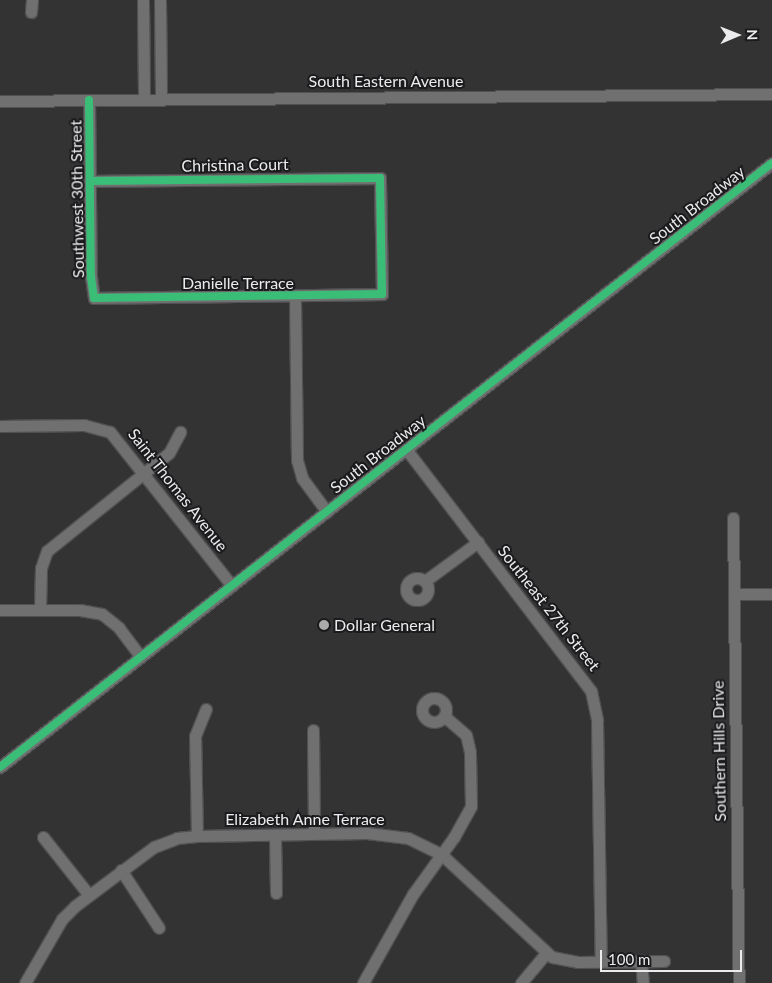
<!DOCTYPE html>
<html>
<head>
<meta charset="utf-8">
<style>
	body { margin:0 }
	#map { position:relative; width:772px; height:983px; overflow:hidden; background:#333334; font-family:Lato,sans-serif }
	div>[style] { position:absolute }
	.roads { filter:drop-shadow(1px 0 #515153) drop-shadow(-1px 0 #515153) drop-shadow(0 1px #515153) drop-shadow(0 -1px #515153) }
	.minor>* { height:11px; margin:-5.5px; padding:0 5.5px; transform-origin:5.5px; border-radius:5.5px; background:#707071 }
	.minor>.ring { margin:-5.5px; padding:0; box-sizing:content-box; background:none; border:11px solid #707071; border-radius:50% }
	.cycleway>* { height:8px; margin:-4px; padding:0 4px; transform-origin:4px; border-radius:4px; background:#3abd76 }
	.dots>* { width:14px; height:14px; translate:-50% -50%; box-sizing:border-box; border:2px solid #1b1a1c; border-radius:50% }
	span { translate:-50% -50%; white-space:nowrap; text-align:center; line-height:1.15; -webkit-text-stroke:4px #1b1a1c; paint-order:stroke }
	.street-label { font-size:16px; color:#ebebed }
	.poi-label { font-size:16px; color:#ebebed }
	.left { translate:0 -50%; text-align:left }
	.north { position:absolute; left:712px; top:10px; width:50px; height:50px; -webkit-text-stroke:4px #1b1a1c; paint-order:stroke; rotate:89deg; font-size:14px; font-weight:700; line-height:20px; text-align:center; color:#ebebed }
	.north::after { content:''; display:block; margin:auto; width:18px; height:22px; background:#ebebed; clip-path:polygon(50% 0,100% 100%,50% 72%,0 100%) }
	.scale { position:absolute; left:600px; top:950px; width:142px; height:22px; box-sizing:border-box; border:2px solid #ebebed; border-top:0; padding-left:6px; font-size:15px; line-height:18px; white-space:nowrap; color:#ebebed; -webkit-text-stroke:4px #1b1a1c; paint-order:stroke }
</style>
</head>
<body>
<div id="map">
	<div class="roads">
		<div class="minor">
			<div style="left:143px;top:0;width:100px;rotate:89.4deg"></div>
			<div style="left:160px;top:0;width:100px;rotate:89.4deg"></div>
			<div style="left:31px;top:12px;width:12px;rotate:-85deg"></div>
			<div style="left:89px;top:100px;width:177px;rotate:89.4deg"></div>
			<div style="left:91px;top:277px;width:21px;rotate:82deg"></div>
			<div style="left:94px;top:298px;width:288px;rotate:-0.8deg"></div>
			<div style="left:382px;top:294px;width:116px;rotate:-91deg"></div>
			<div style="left:380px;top:178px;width:290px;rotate:179.4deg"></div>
			<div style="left:0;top:101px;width:772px;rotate:-0.52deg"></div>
			<div style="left:295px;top:296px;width:164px;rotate:89.3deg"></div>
			<div style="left:297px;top:460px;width:19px;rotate:74deg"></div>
			<div style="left:302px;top:478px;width:42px;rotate:53.7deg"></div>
			<div style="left:0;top:426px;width:84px;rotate:-0.7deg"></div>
			<div style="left:84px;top:425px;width:27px;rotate:15deg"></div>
			<div style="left:110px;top:432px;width:196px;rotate:51.6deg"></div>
			<div style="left:406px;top:449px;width:305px;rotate:52.6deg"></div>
			<div style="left:591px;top:691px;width:30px;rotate:78deg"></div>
			<div style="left:597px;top:720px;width:242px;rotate:89.1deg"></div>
			<div style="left:733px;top:518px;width:465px;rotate:89.3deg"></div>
			<div class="ring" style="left:406px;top:578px;width:11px;height:11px"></div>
			<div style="left:425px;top:581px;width:66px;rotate:-36.3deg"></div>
			<div style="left:734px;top:594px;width:38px"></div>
			<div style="left:40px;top:609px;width:41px;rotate:-88.6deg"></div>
			<div style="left:41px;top:568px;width:18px;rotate:-71deg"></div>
			<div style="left:47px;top:551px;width:156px;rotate:-38.8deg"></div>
			<div style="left:169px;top:453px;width:24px;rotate:-62deg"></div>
			<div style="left:0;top:610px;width:80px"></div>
			<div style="left:80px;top:610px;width:22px;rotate:10deg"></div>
			<div style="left:102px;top:614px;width:22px;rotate:39deg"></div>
			<div style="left:119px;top:628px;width:36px;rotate:53deg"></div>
			<div class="ring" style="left:422px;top:698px;width:13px;height:13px"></div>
			<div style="left:313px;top:730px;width:104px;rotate:89.4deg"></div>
			<div style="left:0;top:767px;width:980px;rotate:-38.04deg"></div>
			<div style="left:275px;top:835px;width:58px;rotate:89deg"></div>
			<div style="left:197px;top:836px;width:100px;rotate:-91.1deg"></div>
			<div style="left:195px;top:736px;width:29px;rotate:-68deg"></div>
			<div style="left:43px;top:837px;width:74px;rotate:51.6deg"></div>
			<div style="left:121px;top:870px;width:69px;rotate:56.8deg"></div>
			<div style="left:641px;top:961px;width:22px;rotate:85deg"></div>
			<div style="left:25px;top:983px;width:74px;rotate:-60deg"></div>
			<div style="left:62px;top:919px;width:18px;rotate:-45deg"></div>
			<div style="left:75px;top:906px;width:99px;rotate:-36.8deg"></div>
			<div style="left:154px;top:847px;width:25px;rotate:-21deg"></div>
			<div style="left:177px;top:838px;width:20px;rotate:-6deg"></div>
			<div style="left:197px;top:836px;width:170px;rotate:-1deg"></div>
			<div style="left:367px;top:833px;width:41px;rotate:7deg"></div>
			<div style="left:408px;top:838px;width:37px;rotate:26deg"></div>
			<div style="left:441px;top:854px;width:151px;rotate:42.9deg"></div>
			<div style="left:552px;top:957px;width:26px;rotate:11deg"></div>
			<div style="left:578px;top:962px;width:86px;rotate:-0.7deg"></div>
			<div style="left:363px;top:983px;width:102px;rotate:-60.7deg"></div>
			<div style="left:413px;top:894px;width:70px;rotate:-54.3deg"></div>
			<div style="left:454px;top:837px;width:35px;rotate:-61deg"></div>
			<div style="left:471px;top:806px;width:54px;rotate:-91.1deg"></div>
			<div style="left:470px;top:752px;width:17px;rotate:-103deg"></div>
			<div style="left:466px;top:735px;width:29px;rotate:-139deg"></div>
			<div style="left:521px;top:983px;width:39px;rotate:-50deg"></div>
		</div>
	</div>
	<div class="cycleway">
		<div style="left:89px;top:100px;width:177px;rotate:89.4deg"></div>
		<div style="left:91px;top:277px;width:21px;rotate:82deg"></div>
		<div style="left:94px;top:298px;width:288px;rotate:-0.8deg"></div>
		<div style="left:382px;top:294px;width:116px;rotate:-91deg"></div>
		<div style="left:380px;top:178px;width:290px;rotate:179.4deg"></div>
		<div style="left:0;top:767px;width:980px;rotate:-38.04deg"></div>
	</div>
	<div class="dots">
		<div style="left:324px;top:625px;background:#ababac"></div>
	</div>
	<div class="street-label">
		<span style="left:386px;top:81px">South Eastern Avenue</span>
		<span style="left:235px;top:165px;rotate:-1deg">Christina Court</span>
		<span style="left:77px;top:199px;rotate:-91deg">Southwest 30th Street</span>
		<span style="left:697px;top:205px;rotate:-38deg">South Broadway</span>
		<span style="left:238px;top:283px">Danielle Terrace</span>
		<span style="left:378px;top:454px;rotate:-38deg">South Broadway</span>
		<span style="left:178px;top:490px;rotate:52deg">Saint Thomas Avenue</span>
		<span style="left:549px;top:608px;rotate:52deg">Southeast 27th Street</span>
		<span style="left:719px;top:751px;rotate:-91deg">Southern Hills Drive</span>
		<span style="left:305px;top:819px">Elizabeth Anne Terrace</span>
	</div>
	<div class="poi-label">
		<span class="left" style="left:334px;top:625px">Dollar General</span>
	</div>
	<div class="north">N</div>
	<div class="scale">100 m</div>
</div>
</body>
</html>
